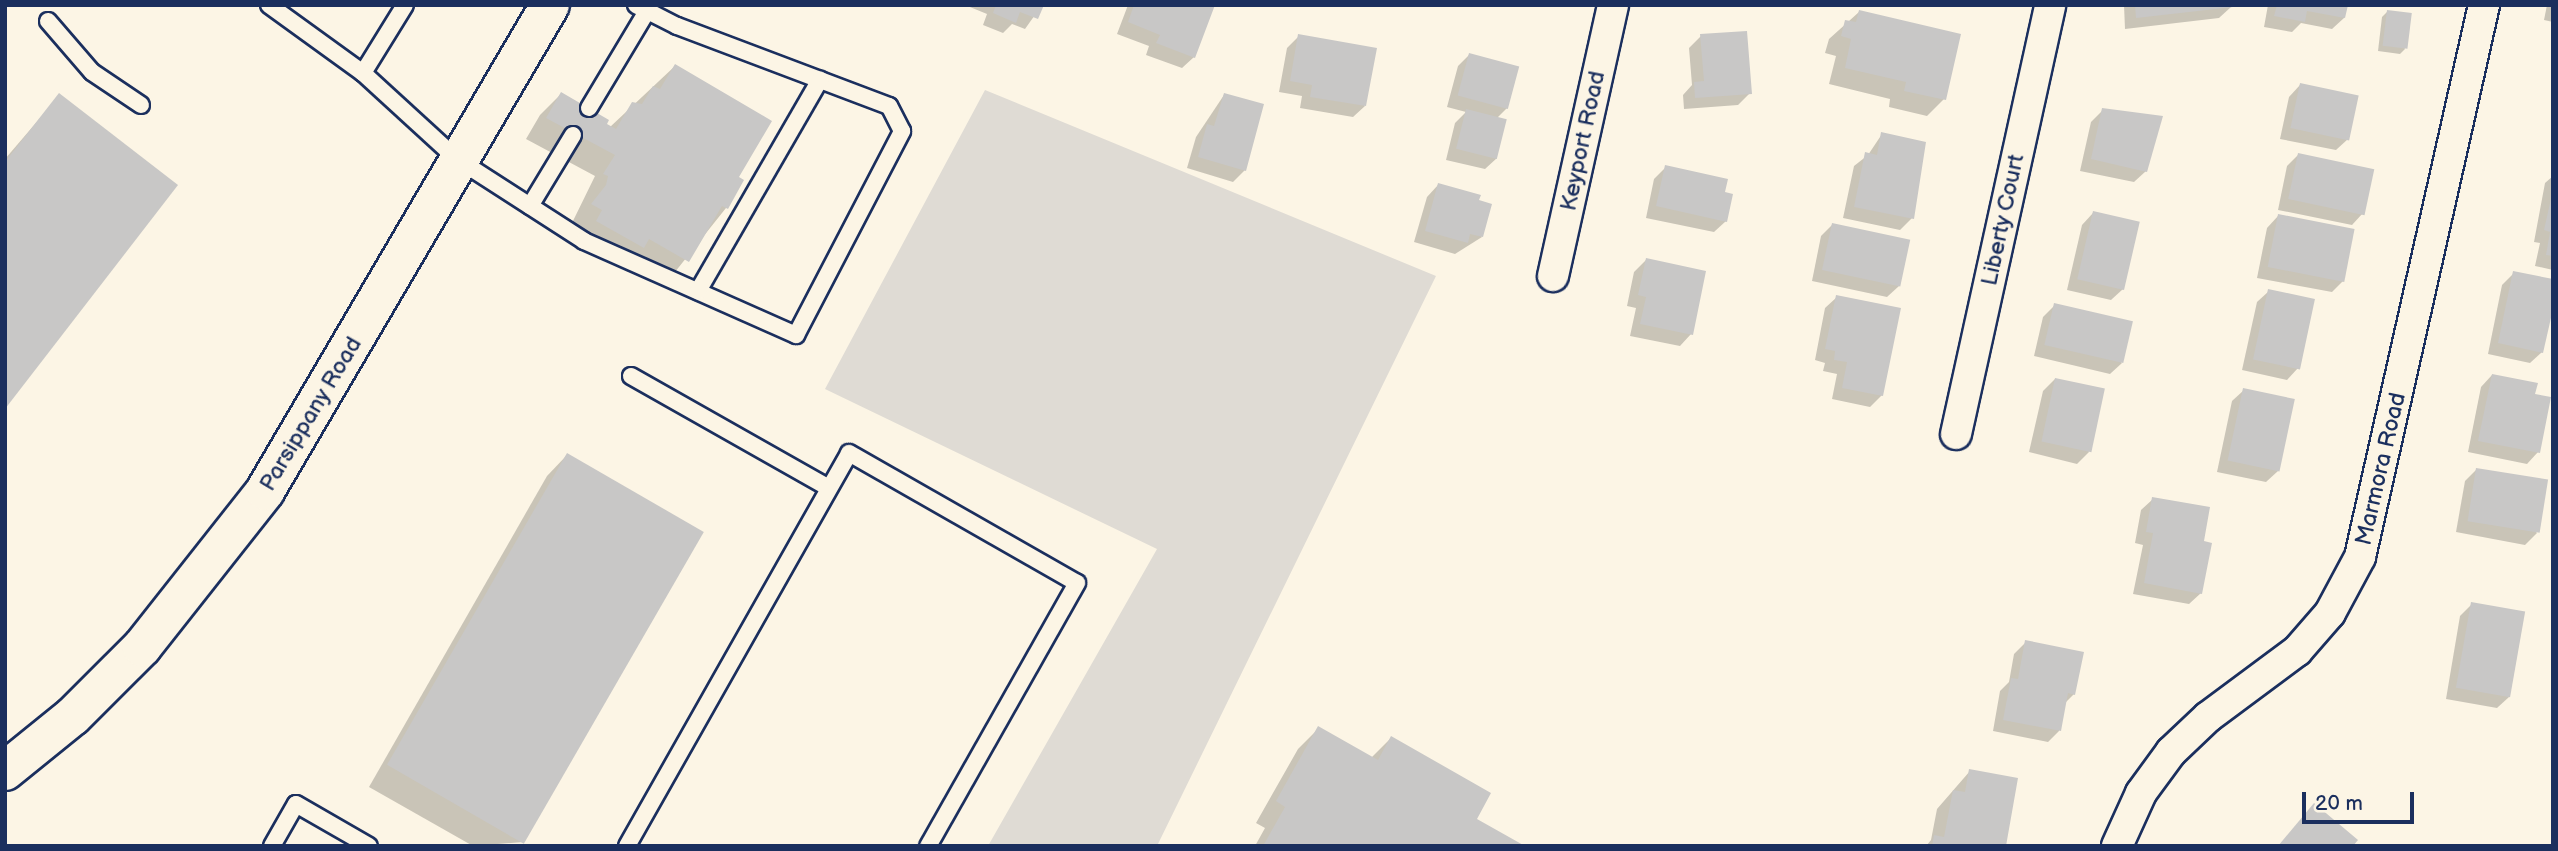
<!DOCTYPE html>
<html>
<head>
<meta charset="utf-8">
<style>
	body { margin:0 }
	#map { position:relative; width:2558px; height:851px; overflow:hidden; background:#fcf5e5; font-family:"Balsamiq Sans",sans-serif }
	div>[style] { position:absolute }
	.green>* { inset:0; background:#dfdbd4 }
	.shadow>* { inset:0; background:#0003 }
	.building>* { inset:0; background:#c8c7c6; transform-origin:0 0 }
	.roads { filter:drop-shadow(2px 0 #1b2f5e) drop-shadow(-2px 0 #1b2f5e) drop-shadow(0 2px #1b2f5e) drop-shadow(0 -2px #1b2f5e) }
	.lane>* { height:16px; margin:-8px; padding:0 8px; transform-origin:8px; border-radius:8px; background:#fcf5e5 }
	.street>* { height:30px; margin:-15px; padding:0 15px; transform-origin:15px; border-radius:15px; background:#fcf5e5 }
	.secondary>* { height:38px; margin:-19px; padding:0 19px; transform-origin:19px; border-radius:19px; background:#fcf5e5 }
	span { translate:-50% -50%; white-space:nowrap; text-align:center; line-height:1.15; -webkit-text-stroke:5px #fcf5e5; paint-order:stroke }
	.street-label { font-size:23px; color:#1b2f5e }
	.frame { position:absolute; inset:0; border:7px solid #1b2f5e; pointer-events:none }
	.scale { position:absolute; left:2302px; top:792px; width:112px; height:32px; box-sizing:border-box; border:4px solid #1b2f5e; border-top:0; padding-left:9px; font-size:21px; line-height:24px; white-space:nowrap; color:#1b2f5e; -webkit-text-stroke:5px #fcf5e5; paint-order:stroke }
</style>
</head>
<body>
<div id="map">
	<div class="green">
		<div style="clip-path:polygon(985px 90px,1436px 276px,1157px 846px,988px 846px,1157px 549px,825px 389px)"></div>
	</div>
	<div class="shadow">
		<div style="clip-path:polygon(965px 5px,1042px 5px,1025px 29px,1012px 24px,1003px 33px,983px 25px,987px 14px)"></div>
		<div style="clip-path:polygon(1128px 5px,1213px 5px,1194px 57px,1182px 68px,1146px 55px,1149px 46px,1117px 34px)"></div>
		<div style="clip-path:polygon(2124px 5px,2231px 5px,2231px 7px,2219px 18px,2125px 29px)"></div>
		<div style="clip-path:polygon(2268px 5px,2346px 5px,2344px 18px,2332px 29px,2301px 23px,2292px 32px,2264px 27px)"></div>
		<div style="clip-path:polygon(2547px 5px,2553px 5px,2553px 22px,2544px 20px)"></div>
		<div style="clip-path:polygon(1859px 12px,1944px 99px,1927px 116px,1889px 107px,1890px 99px,1829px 84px,1836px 56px,1825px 53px,1829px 39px)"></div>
		<div style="clip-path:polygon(2387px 12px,2405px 49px,2400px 54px,2378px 51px,2382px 17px)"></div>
		<div style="clip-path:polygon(1299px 36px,1365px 106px,1353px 117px,1300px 108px,1302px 96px,1279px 92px,1287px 48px)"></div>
		<div style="clip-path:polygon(1701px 36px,1750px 93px,1738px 105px,1684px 109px,1683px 95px,1692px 85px,1689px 48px)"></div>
		<div style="clip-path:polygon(1469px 55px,1507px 108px,1497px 118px,1497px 158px,1485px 169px,1446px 160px,1455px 123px,1466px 112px,1447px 107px,1458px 66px)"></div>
		<div style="clip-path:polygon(675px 66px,737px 177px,726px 208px,667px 282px,629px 260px,621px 268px,576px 242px,571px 225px,595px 176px,526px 139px,540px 115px,561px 94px,610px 127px)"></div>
		<div style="clip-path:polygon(2300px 85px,2348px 139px,2336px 150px,2280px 139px,2289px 97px)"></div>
		<div style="clip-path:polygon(1224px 95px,1245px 170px,1233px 182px,1187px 168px,1196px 137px)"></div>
		<div style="clip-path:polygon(59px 96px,5px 406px,5px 159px)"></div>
		<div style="clip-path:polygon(2103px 110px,2161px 117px,2146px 171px,2134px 182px,2080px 171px,2091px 122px)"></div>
		<div style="clip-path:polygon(1882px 134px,1912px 218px,1900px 230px,1843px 218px,1854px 166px,1868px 155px)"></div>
		<div style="clip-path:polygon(2298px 155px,2363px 213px,2352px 225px,2278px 210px,2287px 166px)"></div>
		<div style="clip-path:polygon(1666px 167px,1723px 194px,1726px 221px,1714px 232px,1646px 218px,1654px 179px)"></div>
		<div style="clip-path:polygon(2553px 176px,2553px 270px,2535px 266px,2540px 243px,2534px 242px,2545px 183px)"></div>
		<div style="clip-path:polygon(1438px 185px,1482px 237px,1455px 254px,1414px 242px,1427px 197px)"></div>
		<div style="clip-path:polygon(2093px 213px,2123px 289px,2111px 300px,2067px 290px,2082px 225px)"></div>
		<div style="clip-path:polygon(2278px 216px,2343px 281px,2332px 292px,2257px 278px,2267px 228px)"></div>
		<div style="clip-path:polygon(1832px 225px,1899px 286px,1887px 297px,1812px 281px,1821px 236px)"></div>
		<div style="clip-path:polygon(1646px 260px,1691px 334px,1680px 346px,1630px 336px,1636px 308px,1627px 306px,1634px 272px)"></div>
		<div style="clip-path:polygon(2514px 273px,2542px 352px,2530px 363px,2488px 354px,2502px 285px)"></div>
		<div style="clip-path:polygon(2269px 291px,2298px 368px,2287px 380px,2242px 370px,2257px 302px)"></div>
		<div style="clip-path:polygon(1837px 297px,1882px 395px,1870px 407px,1832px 399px,1837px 374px,1823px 371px,1825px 363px,1815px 360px,1825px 308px)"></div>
		<div style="clip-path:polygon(2055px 305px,2122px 363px,2110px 374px,2034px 356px,2043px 317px)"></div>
		<div style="clip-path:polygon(2492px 375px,2538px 452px,2527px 464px,2468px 452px,2481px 387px)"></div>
		<div style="clip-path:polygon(2055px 379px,2089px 452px,2077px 464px,2029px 452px,2043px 391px)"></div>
		<div style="clip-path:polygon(2244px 390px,2278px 471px,2266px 482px,2217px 472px,2232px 401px)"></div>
		<div style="clip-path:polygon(567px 455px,524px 842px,473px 846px,369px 787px,547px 476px)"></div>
		<div style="clip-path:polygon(2477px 469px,2537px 533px,2525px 545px,2456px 532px,2465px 481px)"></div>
		<div style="clip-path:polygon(2153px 499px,2202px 543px,2201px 593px,2189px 604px,2133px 594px,2143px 545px,2135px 543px,2141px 510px)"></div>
		<div style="clip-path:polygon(2472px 604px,2509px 697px,2497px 708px,2446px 699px,2460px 616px)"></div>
		<div style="clip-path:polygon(2026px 642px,2074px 694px,2064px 704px,2059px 731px,2048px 742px,1993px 731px,2000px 691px,2009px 682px,2014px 654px)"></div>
		<div style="clip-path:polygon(1319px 728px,1371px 758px,1391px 738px,1474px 819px,1521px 846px,1255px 846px,1265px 828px,1256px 823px,1298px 749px)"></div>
		<div style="clip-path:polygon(1970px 771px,2004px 846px,1926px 846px,1931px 840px,1937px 809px)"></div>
	</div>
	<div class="building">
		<div style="clip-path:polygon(996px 5px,1044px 5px,1038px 19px,1020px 12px,1016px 23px,993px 13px)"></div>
		<div style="clip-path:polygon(1134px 5px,1215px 5px,1195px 58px,1156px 43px,1160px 35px,1128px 22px)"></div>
		<div style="clip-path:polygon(2135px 5px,2233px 5px,2233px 7px,2136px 18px)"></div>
		<div style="clip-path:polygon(2277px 5px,2348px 5px,2345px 18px,2307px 11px,2305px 22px,2274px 16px)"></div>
		<div style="clip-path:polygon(1859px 10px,1961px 34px,1946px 100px,1904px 91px,1906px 82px,1845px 68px,1851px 39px,1841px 36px,1845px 20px,1856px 22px)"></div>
		<div style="left:2387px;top:10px;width:25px;height:36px;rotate:7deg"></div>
		<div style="clip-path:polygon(1747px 31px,1752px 94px,1695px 98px,1694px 82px,1704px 81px,1700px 34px)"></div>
		<div style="clip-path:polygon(1298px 34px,1377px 48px,1366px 106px,1310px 97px,1312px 85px,1290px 81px)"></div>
		<div style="left:1469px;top:53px;width:52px;height:44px;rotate:15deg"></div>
		<div style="clip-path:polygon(675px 64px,772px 121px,739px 177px,744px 180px,728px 209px,722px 206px,689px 262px,649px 239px,644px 248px,596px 221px,602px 210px,591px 204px,606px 185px,608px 176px,603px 174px,615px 155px,546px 118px,561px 92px,609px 120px,607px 124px,616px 129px,632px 102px,642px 104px,653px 86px,660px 89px)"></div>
		<div style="left:2300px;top:83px;width:60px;height:46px;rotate:12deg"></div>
		<div style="clip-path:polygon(59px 93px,178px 185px,5px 409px,5px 162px)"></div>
		<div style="clip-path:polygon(1224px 93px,1264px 104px,1246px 171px,1198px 157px,1207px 124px,1214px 126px)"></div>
		<div style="clip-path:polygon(2102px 108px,2163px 116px,2147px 172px,2091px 159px)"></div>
		<div style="left:1466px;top:109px;width:42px;height:41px;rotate:14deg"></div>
		<div style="clip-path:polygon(1881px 132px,1926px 142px,1914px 219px,1854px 207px,1865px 152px,1877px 155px)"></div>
		<div style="left:2298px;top:153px;width:78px;height:47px;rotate:12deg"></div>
		<div style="clip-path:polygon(1665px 165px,1728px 179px,1725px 192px,1733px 194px,1727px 222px,1656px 206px)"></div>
		<div style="clip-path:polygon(1438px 183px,1481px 195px,1479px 200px,1492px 204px,1483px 237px,1470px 234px,1468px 243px,1425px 231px)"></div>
		<div style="clip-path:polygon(2552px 194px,2553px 194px,2553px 256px,2546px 255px,2550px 232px,2544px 230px)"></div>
		<div style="left:2093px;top:211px;width:48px;height:70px;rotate:13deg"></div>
		<div style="left:2278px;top:214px;width:78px;height:54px;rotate:11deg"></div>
		<div style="left:1832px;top:223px;width:80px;height:48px;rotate:12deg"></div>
		<div style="clip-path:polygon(1646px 258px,1706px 271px,1693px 335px,1640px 324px,1646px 297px,1638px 295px)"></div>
		<div style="clip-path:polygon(2513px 271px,2553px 279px,2553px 309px,2543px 353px,2498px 343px)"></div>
		<div style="left:2268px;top:289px;width:48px;height:72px;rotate:12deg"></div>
		<div style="clip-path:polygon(1836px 295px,1901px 308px,1883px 396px,1842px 388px,1847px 362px,1834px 360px,1835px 351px,1825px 349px)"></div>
		<div style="left:2054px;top:303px;width:81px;height:43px;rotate:13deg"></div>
		<div style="clip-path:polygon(2492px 374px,2538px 383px,2535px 394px,2551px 397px,2540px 453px,2478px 441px)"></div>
		<div style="left:2055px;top:378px;width:51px;height:65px;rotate:12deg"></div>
		<div style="left:2243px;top:388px;width:53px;height:74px;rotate:12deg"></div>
		<div style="left:567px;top:453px;width:158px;height:360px;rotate:30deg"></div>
		<div style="left:2476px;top:468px;width:73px;height:54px;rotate:9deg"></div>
		<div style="clip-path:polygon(2152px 497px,2210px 507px,2204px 541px,2212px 543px,2202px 594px,2144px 583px,2153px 533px,2146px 532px)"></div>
		<div style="left:2471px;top:602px;width:55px;height:87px;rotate:10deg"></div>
		<div style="clip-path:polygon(2025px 640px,2084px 652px,2075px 695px,2068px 693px,2061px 731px,2003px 720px,2011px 678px,2018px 679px)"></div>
		<div style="clip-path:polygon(1318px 726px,1378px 760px,1391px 736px,1491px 793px,1477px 819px,1525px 846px,1263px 846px,1285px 807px,1276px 801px)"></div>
		<div style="clip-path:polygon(1969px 769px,2018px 778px,2006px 846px,1932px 846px,1934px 835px,1944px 837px,1953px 790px,1965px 792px)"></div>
		<div style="clip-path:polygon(2314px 803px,2358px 840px,2353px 846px,2278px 846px)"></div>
	</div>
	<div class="roads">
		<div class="lane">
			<div style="left:269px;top:5px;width:116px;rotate:35.9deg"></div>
			<div style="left:405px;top:5px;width:80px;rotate:121.7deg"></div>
			<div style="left:363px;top:73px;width:127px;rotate:42.5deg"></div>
			<div style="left:457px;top:159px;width:151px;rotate:32.8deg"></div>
			<div style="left:584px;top:241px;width:232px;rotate:23.9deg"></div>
			<div style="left:796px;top:335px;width:230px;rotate:-62.5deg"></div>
			<div style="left:902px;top:131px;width:28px;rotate:-117deg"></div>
			<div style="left:889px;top:106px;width:227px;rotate:-159.3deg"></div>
			<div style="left:677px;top:26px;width:46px;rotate:-152.9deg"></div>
			<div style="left:48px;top:21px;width:67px;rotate:49.2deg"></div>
			<div style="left:92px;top:72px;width:59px;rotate:34deg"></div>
			<div style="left:589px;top:108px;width:113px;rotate:-59.1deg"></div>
			<div style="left:530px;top:206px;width:83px;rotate:-58.8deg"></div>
			<div style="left:698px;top:291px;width:244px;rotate:-60deg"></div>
			<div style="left:631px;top:376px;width:227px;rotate:29.5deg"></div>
			<div style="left:272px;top:846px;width:48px;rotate:-60.3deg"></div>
			<div style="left:296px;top:804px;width:84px;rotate:29.9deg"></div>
			<div style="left:627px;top:846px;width:451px;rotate:-60.5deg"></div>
			<div style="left:849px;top:453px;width:262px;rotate:29.7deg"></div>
			<div style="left:1077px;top:583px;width:302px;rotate:119.5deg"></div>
		</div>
		<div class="street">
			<div style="left:1553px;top:276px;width:278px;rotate:-77.5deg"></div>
			<div style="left:1956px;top:434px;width:439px;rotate:-77.6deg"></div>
			<div style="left:2117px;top:846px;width:58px;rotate:-65.6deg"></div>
			<div style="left:2141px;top:793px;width:51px;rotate:-53.8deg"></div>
			<div style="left:2171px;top:752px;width:51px;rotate:-43.4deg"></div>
			<div style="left:2208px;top:717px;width:111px;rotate:-36.6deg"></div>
			<div style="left:2297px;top:651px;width:50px;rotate:-49deg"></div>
			<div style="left:2330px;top:613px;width:64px;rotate:-61.8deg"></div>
			<div style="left:2360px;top:557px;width:566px;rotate:-77.34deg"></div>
		</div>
		<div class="secondary">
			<div style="left:5px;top:771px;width:87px;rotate:-39deg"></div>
			<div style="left:73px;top:716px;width:98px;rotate:-45deg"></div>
			<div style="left:142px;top:647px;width:199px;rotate:-51.7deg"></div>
			<div style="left:265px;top:491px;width:563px;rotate:-59.61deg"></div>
		</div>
	</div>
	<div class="street-label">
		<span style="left:1583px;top:141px;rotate:-78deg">Keyport Road</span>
		<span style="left:2003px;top:220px;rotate:-78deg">Liberty Court</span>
		<span style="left:311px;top:414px;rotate:-59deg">Parsippany Road</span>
		<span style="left:2381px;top:469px;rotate:-77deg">Marmora Road</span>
	</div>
	<div class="frame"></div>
	<div class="scale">20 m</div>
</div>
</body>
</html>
